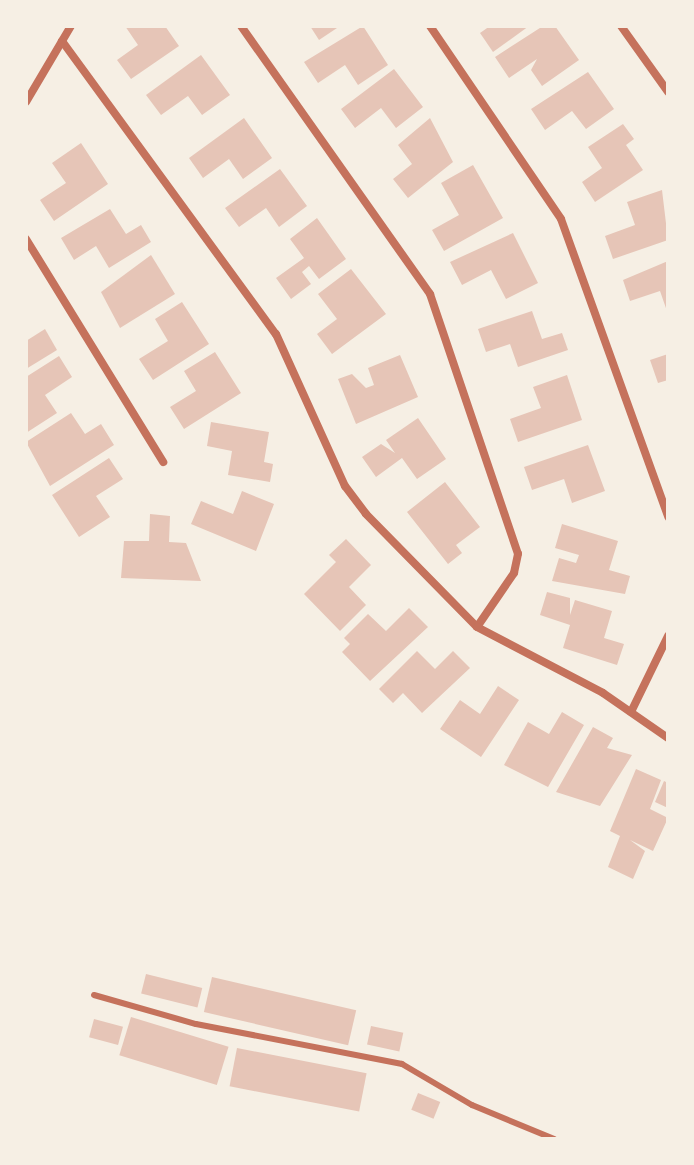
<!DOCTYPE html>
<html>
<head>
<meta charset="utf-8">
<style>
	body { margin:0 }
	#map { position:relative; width:694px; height:1165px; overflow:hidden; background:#f6efe4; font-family:"Fira Sans",sans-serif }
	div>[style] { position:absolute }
	.building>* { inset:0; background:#e6c5b7; transform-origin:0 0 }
	.service>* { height:6px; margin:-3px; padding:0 3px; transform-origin:3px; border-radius:3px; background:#c5725c }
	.minor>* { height:8px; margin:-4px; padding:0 4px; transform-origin:4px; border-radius:4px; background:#c5725c }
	span { translate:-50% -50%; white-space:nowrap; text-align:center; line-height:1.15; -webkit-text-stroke:8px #f6efe4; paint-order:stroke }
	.frame { position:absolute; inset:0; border:28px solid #f6efe4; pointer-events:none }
</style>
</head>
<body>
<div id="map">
	<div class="building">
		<div style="clip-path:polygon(125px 26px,165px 26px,179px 46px,131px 79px,117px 60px,138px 45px)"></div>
		<div style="clip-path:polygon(310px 26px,340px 26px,319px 40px)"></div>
		<div style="clip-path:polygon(363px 26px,388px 65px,358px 85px,345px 65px,318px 83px,304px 62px)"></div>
		<div style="clip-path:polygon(490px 26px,529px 26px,493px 52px,480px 33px)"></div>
		<div style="clip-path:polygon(543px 26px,555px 26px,579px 60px,542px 86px,531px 70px,537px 59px,509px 78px,495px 57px)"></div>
		<div style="clip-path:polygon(201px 55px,230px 95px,202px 115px,188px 96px,161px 115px,146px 95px)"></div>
		<div style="clip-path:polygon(394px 69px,423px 107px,396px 128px,381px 108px,355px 128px,341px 109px)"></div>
		<div style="clip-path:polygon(588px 72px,614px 109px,586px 129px,572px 111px,545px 130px,531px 109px)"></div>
		<div style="clip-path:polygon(244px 118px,272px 158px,243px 179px,229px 159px,203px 178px,189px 158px)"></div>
		<div style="clip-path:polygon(430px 118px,453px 162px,408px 198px,393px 179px,412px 164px,398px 145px)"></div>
		<div style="clip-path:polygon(623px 124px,634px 139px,626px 145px,643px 170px,595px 202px,582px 182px,602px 168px,588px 147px)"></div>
		<div style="clip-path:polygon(81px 143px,108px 184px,54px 221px,40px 200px,66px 183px,52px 163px)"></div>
		<div style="clip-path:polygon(473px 165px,503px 218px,444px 251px,432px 230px,459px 215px,441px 183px)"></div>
		<div style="clip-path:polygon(280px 169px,307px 206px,279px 227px,266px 208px,239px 227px,225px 208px)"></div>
		<div style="clip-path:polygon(662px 190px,668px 240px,613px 259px,605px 236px,635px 225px,627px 202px)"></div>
		<div style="clip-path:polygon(110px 209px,126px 234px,141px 225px,151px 242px,109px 268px,96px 246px,74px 260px,61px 238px)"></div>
		<div style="clip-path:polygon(317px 218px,346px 259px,319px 279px,309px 266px,302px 272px,311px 284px,291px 299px,276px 278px,304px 258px,290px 239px)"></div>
		<div style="clip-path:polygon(513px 233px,538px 283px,506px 299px,491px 270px,462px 285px,450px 262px)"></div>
		<div style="clip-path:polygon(151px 255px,175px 294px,120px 328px,101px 292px)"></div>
		<div style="clip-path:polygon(668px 261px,668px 314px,660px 291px,630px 301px,623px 280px)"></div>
		<div style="clip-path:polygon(351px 269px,386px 314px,332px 354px,317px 334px,337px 319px,318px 294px)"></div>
		<div style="clip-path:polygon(182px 302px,209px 344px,153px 380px,139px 359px,168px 341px,155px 319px)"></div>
		<div style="clip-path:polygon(532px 311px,542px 339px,562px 333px,568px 350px,518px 367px,510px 344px,486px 352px,478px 329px)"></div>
		<div style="clip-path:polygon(45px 329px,57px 350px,26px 369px,26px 341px)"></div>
		<div style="clip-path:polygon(215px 352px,241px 393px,184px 429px,170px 407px,196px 391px,184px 371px)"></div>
		<div style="clip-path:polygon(668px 354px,668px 380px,658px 383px,650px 360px)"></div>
		<div style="clip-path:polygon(400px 355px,418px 397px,356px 424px,338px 379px,352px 374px,366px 388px,374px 385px,368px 368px)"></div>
		<div style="clip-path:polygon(59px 356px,72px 377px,45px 395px,57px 413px,26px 433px,26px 377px)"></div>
		<div style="clip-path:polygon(567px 375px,582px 420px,518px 442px,510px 419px,541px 408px,533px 387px)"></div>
		<div style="clip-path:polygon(71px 413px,85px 434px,101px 424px,114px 445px,50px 486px,26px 442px)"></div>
		<div style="clip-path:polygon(418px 418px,446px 459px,417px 479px,402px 458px,376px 477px,362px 457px,381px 444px,395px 453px,386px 440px)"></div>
		<div style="clip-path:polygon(211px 422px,269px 432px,264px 462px,273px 464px,270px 482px,228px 475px,232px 451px,207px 446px)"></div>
		<div style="clip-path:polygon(588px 445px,605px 491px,572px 503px,564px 479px,532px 490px,524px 467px)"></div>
		<div style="clip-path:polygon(109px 458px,123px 479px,96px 496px,110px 517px,79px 537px,52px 495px)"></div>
		<div style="clip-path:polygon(445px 482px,480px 527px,456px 545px,462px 553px,448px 564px,407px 512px)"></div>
		<div style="clip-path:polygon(242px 491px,274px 504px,256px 551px,191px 524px,201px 501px,233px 514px)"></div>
		<div style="clip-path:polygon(150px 514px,170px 516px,169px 542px,186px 543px,201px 581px,121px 578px,124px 541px,149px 541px)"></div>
		<div style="clip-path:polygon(562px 524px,618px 541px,609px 570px,630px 576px,625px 594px,552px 581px,559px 558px,576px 563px,579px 555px,555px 548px)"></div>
		<div style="clip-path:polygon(346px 539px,371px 565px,349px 587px,366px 605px,340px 631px,304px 594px,336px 562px,329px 555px)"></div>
		<div style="clip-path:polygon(547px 592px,570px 598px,570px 615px,575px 600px,612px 611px,604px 638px,624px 644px,617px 665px,563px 648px,570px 625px,540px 615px)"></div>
		<div style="clip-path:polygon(409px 608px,428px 627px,370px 681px,342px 652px,350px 644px,344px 638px,368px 614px,386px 631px)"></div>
		<div style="clip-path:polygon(417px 651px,435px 669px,453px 651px,470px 668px,422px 713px,403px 693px,393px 703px,379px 689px)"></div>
		<div style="clip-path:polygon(498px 686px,519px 700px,481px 757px,440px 729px,460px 700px,480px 714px)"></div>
		<div style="clip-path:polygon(562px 712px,584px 725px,548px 787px,504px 765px,528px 722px,549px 734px)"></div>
		<div style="clip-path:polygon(593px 727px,613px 738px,607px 748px,632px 755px,600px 806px,556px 792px)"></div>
		<div style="clip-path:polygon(636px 769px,661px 780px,650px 809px,668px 818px,653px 851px,630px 840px,645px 851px,633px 879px,608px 867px,620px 836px,610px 831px)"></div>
		<div style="clip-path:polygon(664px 781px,668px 783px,668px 808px,655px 802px)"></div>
		<div style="left:146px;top:974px;width:58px;height:20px;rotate:14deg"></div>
		<div style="left:212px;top:977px;width:148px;height:36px;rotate:13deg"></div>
		<div style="left:131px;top:1017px;width:102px;height:40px;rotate:17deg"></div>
		<div style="left:94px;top:1019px;width:30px;height:19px;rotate:15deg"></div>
		<div style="left:371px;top:1026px;width:33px;height:19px;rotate:12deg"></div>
		<div style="left:237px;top:1048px;width:132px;height:39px;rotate:11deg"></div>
		<div style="left:418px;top:1093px;width:24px;height:18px;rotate:22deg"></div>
	</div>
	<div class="service">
		<div style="left:94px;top:995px;width:106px;rotate:15.9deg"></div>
		<div style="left:196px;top:1024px;width:210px;rotate:11deg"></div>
		<div style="left:402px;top:1064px;width:81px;rotate:30.4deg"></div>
		<div style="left:472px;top:1105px;width:89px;rotate:22.5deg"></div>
	</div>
	<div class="minor">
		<div style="left:241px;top:26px;width:328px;rotate:54.8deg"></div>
		<div style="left:430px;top:294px;width:274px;rotate:71.3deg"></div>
		<div style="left:518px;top:554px;width:19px;rotate:102deg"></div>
		<div style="left:514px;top:573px;width:65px;rotate:124.4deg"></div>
		<div style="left:430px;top:26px;width:233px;rotate:55.8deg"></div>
		<div style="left:561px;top:219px;width:317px;rotate:70.2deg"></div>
		<div style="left:621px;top:26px;width:81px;rotate:54.5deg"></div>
		<div style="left:62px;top:41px;width:363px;rotate:53.9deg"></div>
		<div style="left:276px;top:334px;width:167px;rotate:65.6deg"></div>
		<div style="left:345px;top:486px;width:35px;rotate:53deg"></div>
		<div style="left:366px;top:514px;width:158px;rotate:45.5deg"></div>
		<div style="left:477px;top:627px;width:142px;rotate:27.6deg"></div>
		<div style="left:603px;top:693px;width:79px;rotate:34.7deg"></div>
		<div style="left:26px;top:102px;width:88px;rotate:-59.4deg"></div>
		<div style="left:26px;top:239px;width:262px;rotate:58.4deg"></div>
		<div style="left:631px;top:712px;width:85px;rotate:-64deg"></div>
	</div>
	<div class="frame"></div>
</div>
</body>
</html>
